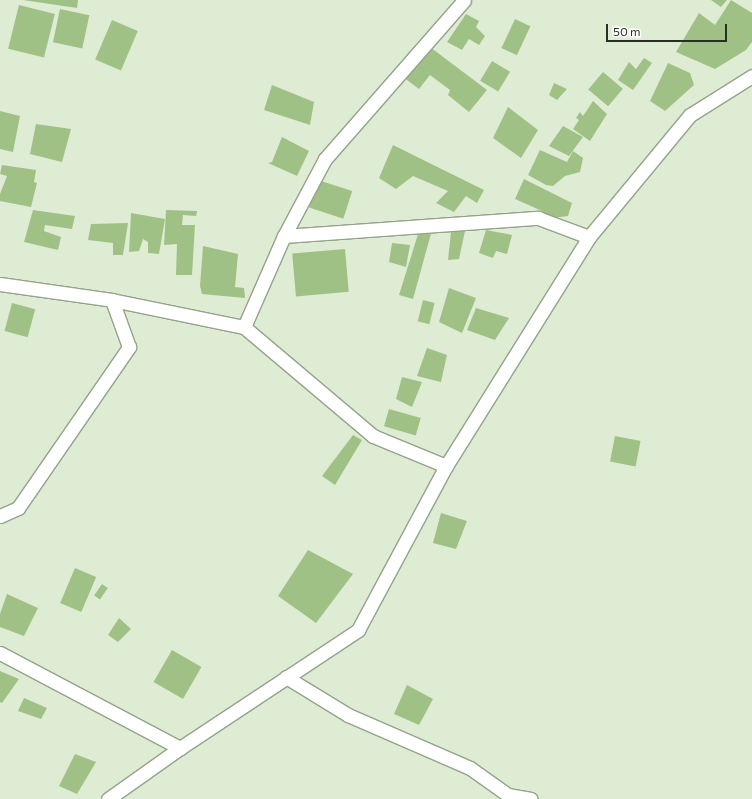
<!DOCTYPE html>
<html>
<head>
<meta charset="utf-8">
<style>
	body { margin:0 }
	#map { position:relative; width:752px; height:799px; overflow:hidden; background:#deecd4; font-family:Commissioner,sans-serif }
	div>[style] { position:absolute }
	.building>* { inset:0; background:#a0c186; transform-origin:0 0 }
	.roads { filter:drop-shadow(1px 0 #95a28b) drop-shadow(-1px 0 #95a28b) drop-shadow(0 1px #95a28b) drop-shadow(0 -1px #95a28b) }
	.street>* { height:13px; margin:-6.5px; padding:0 6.5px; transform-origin:6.5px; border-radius:6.5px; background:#fff }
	span { translate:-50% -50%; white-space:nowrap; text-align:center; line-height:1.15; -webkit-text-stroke:3.5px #fff; paint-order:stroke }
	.scale { position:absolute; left:606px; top:24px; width:121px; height:18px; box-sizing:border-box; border:2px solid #292e25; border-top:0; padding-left:5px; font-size:12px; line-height:14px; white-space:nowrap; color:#292e25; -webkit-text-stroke:3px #fff; paint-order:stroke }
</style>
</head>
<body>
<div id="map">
	<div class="building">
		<div style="clip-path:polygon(23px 0,78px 0,77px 8px)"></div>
		<div style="clip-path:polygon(711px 0,727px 0,721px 7px)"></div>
		<div style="clip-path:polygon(731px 0,752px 13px,752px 42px,746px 50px,715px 69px,676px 52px,699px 13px,715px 25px)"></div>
		<div style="left:19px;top:5px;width:37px;height:45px;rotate:14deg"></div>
		<div style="left:60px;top:9px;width:30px;height:34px;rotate:12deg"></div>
		<div style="clip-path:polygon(466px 14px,479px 21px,476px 27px,485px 36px,479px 45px,469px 39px,462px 50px,447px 42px)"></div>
		<div style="left:515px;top:19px;width:17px;height:32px;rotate:25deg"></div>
		<div style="left:112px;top:20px;width:28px;height:43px;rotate:23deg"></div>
		<div style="clip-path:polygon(430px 47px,487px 90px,469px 112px,448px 95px,450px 90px,430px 75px,419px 89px,403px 77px)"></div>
		<div style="clip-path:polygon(644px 58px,652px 63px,633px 90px,618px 80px,629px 62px,636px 69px)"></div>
		<div style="left:492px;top:61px;width:21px;height:23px;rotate:31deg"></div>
		<div style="clip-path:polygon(668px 63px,690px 73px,694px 85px,665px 111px,650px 101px)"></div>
		<div style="left:603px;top:72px;width:26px;height:23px;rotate:40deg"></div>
		<div style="clip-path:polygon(554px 83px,567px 89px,557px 100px,549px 95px)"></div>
		<div style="clip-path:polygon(272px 85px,314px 102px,310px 125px,264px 110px)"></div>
		<div style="clip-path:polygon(593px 101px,607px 114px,590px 141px,573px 129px,579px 120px,576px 118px,580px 112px,583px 116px)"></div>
		<div style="clip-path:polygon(508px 107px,538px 130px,521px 158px,493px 138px)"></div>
		<div style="clip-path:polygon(0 111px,20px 116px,13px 152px,0 149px)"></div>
		<div style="clip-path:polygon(36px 124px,71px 129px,62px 162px,30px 154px)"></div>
		<div style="clip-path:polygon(563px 126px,583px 137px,569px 156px,549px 146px)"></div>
		<div style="clip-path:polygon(282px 137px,309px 151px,297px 176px,268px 163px,272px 162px)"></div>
		<div style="clip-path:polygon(393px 145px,484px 190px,477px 203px,466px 196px,454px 212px,436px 203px,448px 191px,413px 176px,396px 189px,379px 178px)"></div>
		<div style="clip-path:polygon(540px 150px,567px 162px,573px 151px,583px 158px,580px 172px,565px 176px,553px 186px,546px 185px,528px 175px)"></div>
		<div style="clip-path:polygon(2px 165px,36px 170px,34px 182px,37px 183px,31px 207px,0 201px,0 194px,7px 176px,0 174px)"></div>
		<div style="clip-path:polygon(524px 179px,572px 203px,568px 216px,552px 218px,542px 211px,515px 199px)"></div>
		<div style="left:318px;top:180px;width:36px;height:29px;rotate:18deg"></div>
		<div style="clip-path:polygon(33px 210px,75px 216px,72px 229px,45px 225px,44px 231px,61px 237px,58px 250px,24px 242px)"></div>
		<div style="clip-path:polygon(166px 210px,197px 211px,196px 216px,183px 215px,182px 225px,195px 225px,192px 275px,176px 275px,177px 244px,164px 245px)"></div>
		<div style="clip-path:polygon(131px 213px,165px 219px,159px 254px,148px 253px,148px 242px,143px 239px,139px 251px,129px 252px)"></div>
		<div style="clip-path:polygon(128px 223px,123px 255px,113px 255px,113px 243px,88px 240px,91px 224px)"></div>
		<div style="clip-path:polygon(432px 230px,413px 299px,399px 295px,419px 231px)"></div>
		<div style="clip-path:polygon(486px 230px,512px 235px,507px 254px,496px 251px,493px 258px,479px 253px)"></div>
		<div style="clip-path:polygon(465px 231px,459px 259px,448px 260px,451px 232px)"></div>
		<div style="clip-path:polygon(392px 243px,410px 245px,406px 267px,389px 262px)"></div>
		<div style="clip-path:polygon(203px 246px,238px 254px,235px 287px,244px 288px,245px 298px,202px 294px,200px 286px)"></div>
		<div style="left:345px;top:249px;width:43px;height:53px;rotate:85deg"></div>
		<div style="clip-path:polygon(449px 288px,476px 298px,462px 333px,439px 322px)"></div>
		<div style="left:423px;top:300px;width:12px;height:22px;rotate:14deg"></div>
		<div style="left:12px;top:303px;width:24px;height:29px;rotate:15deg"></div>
		<div style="clip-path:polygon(476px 308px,509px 318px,495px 340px,467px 330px)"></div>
		<div style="clip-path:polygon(427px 348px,447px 355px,441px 382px,417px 376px)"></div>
		<div style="clip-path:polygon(402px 377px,422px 382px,412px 407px,396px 399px)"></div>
		<div style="left:389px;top:409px;width:33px;height:18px;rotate:16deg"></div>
		<div style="clip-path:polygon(353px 435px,362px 440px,335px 485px,322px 476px)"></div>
		<div style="left:615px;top:436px;width:26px;height:26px;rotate:11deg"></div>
		<div style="clip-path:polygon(441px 513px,467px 521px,456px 549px,433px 543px)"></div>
		<div style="clip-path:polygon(308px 550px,353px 574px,316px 623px,278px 596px)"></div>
		<div style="left:75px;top:568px;width:23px;height:38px;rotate:23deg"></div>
		<div style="left:102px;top:584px;width:7px;height:14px;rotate:34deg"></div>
		<div style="clip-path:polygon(7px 594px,38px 608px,24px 636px,0 627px,0 614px)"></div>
		<div style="clip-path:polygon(119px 618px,131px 629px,118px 642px,108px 635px)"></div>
		<div style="left:172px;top:650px;width:34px;height:37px;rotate:30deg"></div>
		<div style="clip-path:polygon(0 671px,19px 679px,2px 703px,0 702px)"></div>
		<div style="clip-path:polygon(407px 685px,433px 699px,419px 725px,394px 714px)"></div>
		<div style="clip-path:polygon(24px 698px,47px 708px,41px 719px,18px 711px)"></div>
		<div style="clip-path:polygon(75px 754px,96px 762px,77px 794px,59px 786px)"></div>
	</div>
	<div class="roads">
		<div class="street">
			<div style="left:284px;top:236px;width:87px;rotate:-62deg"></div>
			<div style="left:325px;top:159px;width:211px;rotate:-48.8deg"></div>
			<div style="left:0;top:284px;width:113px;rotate:8.1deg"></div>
			<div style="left:112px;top:300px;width:135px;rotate:11.6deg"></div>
			<div style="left:244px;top:327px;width:169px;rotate:40.2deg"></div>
			<div style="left:373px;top:436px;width:79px;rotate:22.3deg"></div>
			<div style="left:244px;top:327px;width:99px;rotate:-66.3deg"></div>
			<div style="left:284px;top:236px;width:255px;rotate:-4.1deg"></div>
			<div style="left:538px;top:218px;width:54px;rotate:20.4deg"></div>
			<div style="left:0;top:516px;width:20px;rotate:-24deg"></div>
			<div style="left:18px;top:508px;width:196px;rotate:-55.4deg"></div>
			<div style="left:129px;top:347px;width:50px;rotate:-109.9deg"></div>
			<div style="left:0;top:653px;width:204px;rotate:27.8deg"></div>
			<div style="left:286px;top:677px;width:73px;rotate:31.5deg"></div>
			<div style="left:348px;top:715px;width:133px;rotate:23.5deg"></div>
			<div style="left:470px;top:768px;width:47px;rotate:35.4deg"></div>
			<div style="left:508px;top:795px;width:23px;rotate:10deg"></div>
			<div style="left:108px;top:799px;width:88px;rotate:-35.3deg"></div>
			<div style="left:180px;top:748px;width:214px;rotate:-33.5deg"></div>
			<div style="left:358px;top:630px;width:186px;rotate:-61.8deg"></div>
			<div style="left:446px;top:466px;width:270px;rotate:-58deg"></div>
			<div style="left:589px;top:237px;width:158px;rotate:-50.4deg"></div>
			<div style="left:690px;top:115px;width:73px;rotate:-32.2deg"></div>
		</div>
	</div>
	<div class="scale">50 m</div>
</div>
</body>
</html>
